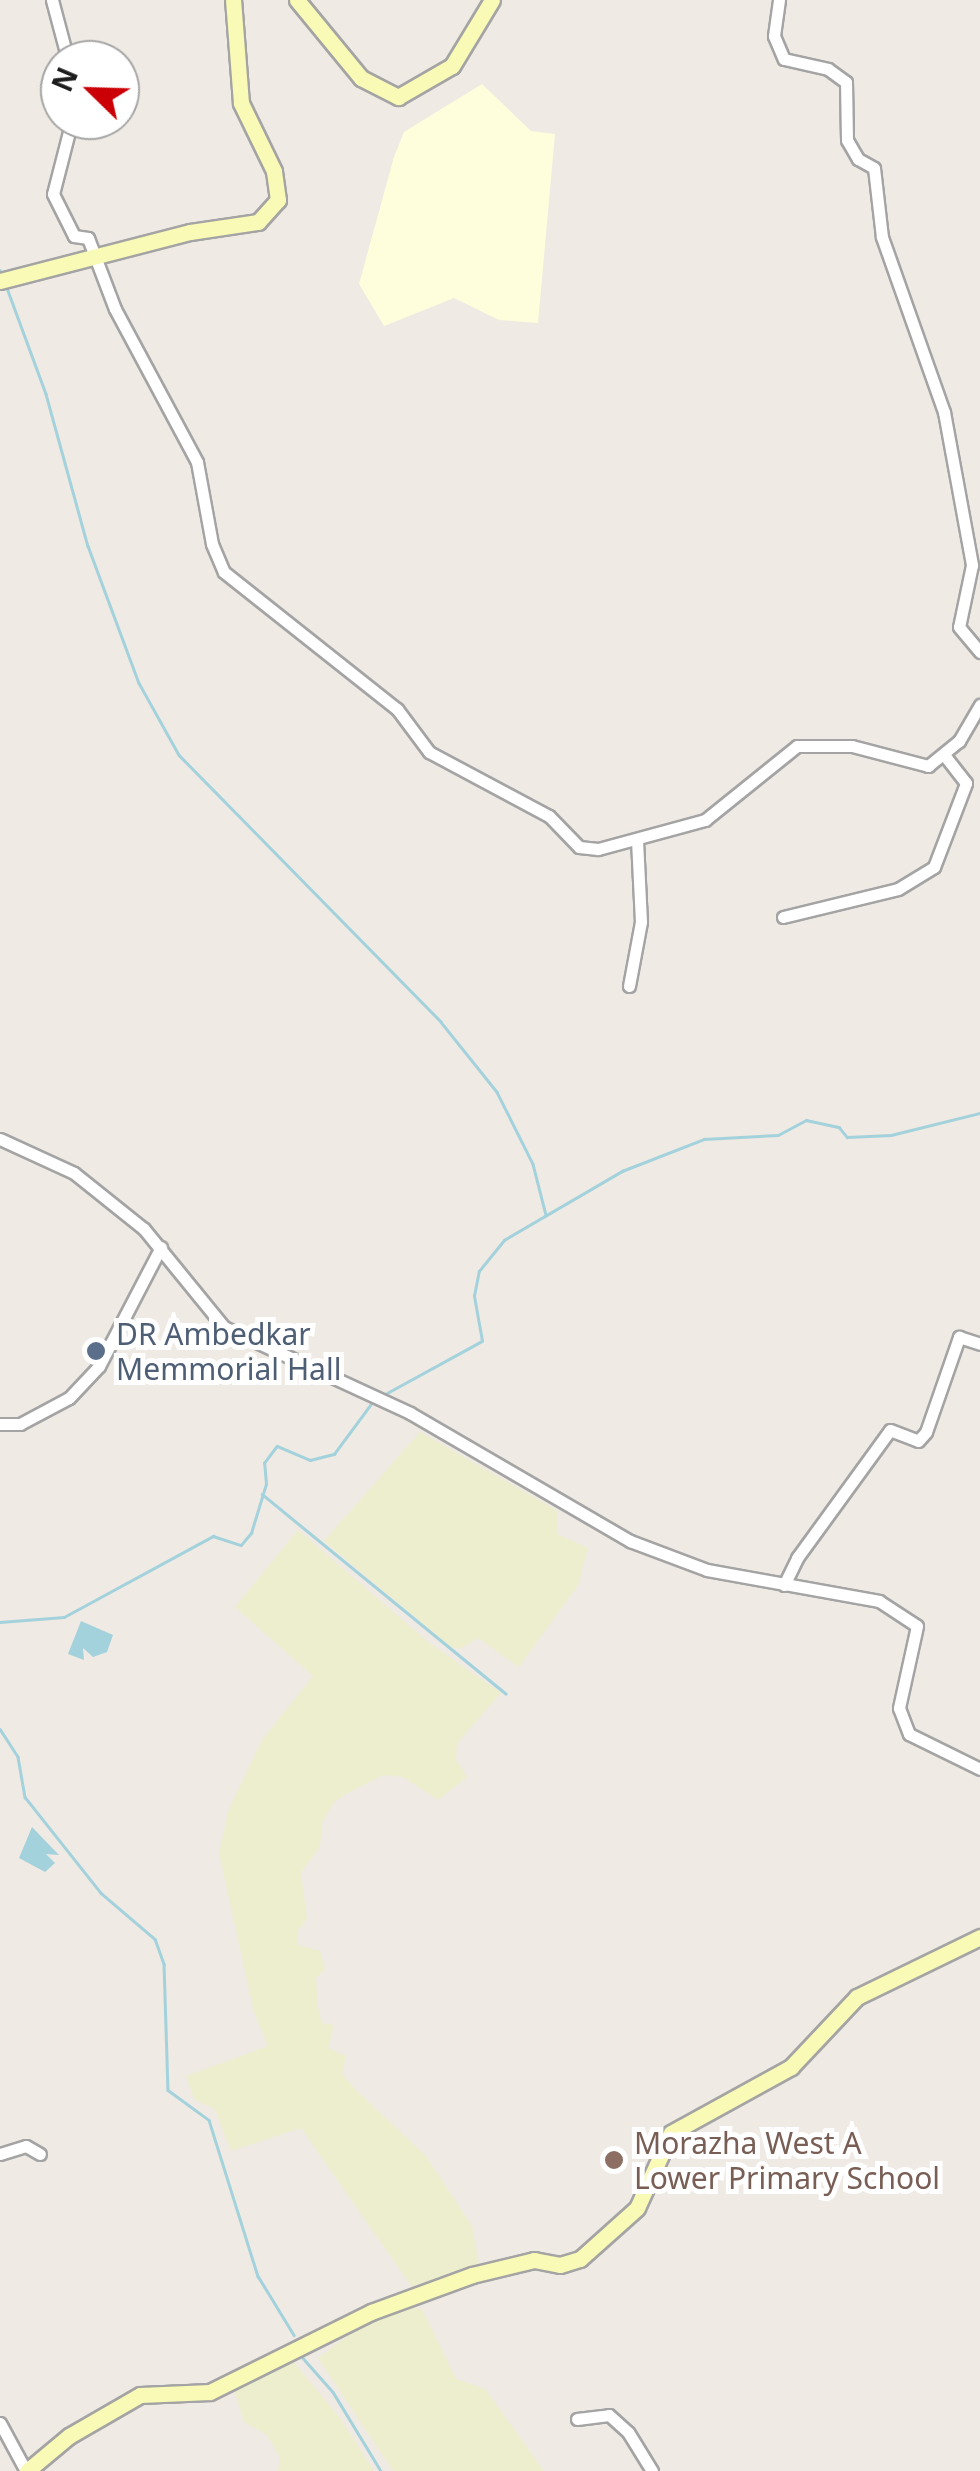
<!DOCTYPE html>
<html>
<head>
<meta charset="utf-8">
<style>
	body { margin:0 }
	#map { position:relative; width:980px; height:2471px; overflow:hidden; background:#efeae3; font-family:"Noto Sans",sans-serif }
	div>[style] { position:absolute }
	.education>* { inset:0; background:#fffedc }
	.farmland>* { inset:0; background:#edeece }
	.water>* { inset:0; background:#a3d2dd }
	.stream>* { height:2.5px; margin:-1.25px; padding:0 1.25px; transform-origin:1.25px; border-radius:1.25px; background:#a3d2dd }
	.roads { filter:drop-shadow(2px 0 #a4a4a4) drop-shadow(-2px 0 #a4a4a4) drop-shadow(0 2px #a4a4a4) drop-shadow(0 -2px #a4a4a4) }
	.minor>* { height:11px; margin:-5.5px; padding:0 5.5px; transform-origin:5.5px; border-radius:5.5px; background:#fff }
	.secondary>* { height:15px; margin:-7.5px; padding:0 7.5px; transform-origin:7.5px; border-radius:7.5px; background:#f9fab6 }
	.dots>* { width:28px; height:28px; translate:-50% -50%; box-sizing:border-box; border:5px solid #fff; border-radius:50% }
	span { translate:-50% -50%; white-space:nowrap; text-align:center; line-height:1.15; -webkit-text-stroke:10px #fff; paint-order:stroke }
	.service-label { font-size:30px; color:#4e5e75 }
	.left { translate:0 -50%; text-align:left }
	.education-label { font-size:30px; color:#785e54 }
	.north { position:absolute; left:40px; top:40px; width:100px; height:100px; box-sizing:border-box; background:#fff; border:2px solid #a5a5a5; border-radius:50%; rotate:293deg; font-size:28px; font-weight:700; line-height:40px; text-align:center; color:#1d1d1d }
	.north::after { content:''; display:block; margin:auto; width:35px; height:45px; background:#cb0007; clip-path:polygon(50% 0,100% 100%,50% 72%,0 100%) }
</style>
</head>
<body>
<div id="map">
	<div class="education">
		<div style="clip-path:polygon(482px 84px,531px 131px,555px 134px,538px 323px,499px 320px,454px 298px,384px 326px,359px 284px,394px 157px,404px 132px)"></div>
	</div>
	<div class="farmland">
		<div style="clip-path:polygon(420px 1432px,551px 1507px,557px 1511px,557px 1534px,588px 1548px,578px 1585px,519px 1667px,478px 1638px,460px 1649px,451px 1647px,324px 1541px)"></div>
		<div style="clip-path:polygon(298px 1530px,428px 1642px,501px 1693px,457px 1743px,456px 1760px,467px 1777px,438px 1800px,403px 1777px,383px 1775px,346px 1794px,334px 1802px,322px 1823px,320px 1847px,301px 1872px,307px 1919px,297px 1932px,298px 1945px,320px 1951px,325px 1969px,316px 1978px,318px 2008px,322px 2023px,334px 2025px,328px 2048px,346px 2056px,342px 2074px,357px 2091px,426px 2156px,472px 2226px,479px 2264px,412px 2287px,301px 2128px,231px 2151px,215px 2109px,194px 2099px,186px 2076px,268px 2046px,254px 2012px,219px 1853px,229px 1809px,262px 1740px,313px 1676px,235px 1607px)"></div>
		<div style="clip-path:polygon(411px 2307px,422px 2309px,456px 2379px,485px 2389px,544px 2471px,393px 2471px,318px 2358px,360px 2327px)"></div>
		<div style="clip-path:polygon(292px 2360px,340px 2418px,374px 2471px,278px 2471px,280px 2457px,266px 2434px,244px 2422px,235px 2392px)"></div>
	</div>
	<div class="water">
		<div style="clip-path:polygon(81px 1621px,113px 1635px,107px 1652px,93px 1657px,83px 1648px,84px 1660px,68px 1654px)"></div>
		<div style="clip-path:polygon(32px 1827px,59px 1855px,46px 1854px,55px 1863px,45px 1872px,19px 1858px)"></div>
	</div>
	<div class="stream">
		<div style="left:0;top:270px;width:1px;rotate:90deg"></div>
		<div style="left:7px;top:288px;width:113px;rotate:69.8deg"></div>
		<div style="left:46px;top:394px;width:158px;rotate:74.6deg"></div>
		<div style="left:88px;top:546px;width:146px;rotate:69.6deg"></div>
		<div style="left:139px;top:683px;width:82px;rotate:60.9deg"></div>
		<div style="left:179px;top:755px;width:374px;rotate:45.5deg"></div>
		<div style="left:441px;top:1022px;width:90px;rotate:51.3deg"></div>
		<div style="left:497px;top:1092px;width:80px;rotate:63.4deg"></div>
		<div style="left:533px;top:1164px;width:53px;rotate:75.7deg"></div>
		<div style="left:387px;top:1393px;width:108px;rotate:-28.7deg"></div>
		<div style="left:482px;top:1341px;width:46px;rotate:-100.1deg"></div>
		<div style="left:474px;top:1296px;width:25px;rotate:-79deg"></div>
		<div style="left:479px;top:1271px;width:40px;rotate:-51deg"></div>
		<div style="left:504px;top:1240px;width:137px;rotate:-30.3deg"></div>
		<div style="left:622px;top:1171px;width:88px;rotate:-21.3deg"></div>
		<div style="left:704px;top:1139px;width:74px;rotate:-3.1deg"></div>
		<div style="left:778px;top:1135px;width:32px;rotate:-28deg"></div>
		<div style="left:806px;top:1120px;width:34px;rotate:12deg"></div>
		<div style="left:839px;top:1127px;width:13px;rotate:51deg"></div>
		<div style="left:847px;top:1137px;width:44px;rotate:-2.6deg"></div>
		<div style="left:891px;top:1135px;width:92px;rotate:-13.9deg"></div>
		<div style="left:262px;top:1494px;width:315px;rotate:39.3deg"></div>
		<div style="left:0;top:1622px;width:64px;rotate:-4.5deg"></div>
		<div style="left:64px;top:1617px;width:170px;rotate:-28.5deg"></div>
		<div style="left:213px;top:1536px;width:29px;rotate:18deg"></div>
		<div style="left:241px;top:1545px;width:16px;rotate:-50deg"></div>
		<div style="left:251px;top:1533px;width:51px;rotate:-73deg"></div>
		<div style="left:266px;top:1484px;width:21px;rotate:-95deg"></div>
		<div style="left:264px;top:1463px;width:21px;rotate:-53deg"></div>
		<div style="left:277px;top:1446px;width:36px;rotate:23deg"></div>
		<div style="left:310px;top:1460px;width:25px;rotate:-14deg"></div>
		<div style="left:334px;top:1454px;width:62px;rotate:-53.5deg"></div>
		<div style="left:0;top:1729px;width:33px;rotate:57deg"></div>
		<div style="left:18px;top:1757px;width:41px;rotate:80.1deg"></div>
		<div style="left:25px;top:1797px;width:122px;rotate:51.6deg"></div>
		<div style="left:101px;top:1893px;width:71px;rotate:40.4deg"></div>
		<div style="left:155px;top:1939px;width:27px;rotate:70deg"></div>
		<div style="left:164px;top:1964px;width:126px;rotate:88.2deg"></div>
		<div style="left:168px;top:2090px;width:51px;rotate:36.2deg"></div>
		<div style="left:209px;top:2120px;width:164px;rotate:72.6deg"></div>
		<div style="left:258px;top:2276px;width:69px;rotate:58.6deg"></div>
		<div style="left:303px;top:2358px;width:45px;rotate:48.6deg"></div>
		<div style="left:333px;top:2392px;width:92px;rotate:58.7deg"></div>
	</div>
	<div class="roads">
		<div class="minor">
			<div style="left:52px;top:0;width:62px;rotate:75.1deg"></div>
			<div style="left:779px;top:0;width:36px;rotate:98deg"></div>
			<div style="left:774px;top:36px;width:25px;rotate:67deg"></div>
			<div style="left:784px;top:59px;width:45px;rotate:12.8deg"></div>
			<div style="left:828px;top:69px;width:22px;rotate:36deg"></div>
			<div style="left:846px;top:82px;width:58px;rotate:89deg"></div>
			<div style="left:847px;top:140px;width:22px;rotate:60deg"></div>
			<div style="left:858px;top:159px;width:18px;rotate:29deg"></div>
			<div style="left:874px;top:168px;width:69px;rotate:83.4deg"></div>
			<div style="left:882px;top:237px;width:186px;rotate:70.5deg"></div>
			<div style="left:944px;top:412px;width:156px;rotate:79.6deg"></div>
			<div style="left:972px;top:565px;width:63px;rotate:101.8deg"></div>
			<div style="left:959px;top:627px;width:33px;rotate:50deg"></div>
			<div style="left:72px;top:120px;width:76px;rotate:104.4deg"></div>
			<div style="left:53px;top:194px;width:47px;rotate:63.4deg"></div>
			<div style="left:74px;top:236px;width:14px;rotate:8deg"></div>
			<div style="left:88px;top:238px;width:76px;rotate:69.2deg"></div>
			<div style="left:115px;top:309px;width:174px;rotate:61.8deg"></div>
			<div style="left:197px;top:462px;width:83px;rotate:79.6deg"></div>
			<div style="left:212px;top:544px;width:30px;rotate:67deg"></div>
			<div style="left:224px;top:572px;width:221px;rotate:38.4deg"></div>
			<div style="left:397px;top:709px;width:54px;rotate:53.3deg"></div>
			<div style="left:429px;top:752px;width:136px;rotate:28.1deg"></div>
			<div style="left:549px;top:816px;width:43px;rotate:45.9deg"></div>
			<div style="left:579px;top:847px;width:19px;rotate:6deg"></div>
			<div style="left:598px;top:849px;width:111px;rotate:-15.2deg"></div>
			<div style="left:705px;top:820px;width:118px;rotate:-38.8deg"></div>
			<div style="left:797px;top:746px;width:55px"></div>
			<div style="left:852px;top:746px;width:79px;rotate:14.7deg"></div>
			<div style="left:928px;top:766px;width:40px;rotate:-39deg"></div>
			<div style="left:959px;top:741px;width:42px;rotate:-59.7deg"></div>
			<div style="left:783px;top:917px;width:118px;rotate:-13.7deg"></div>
			<div style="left:898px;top:889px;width:42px;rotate:-31.4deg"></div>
			<div style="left:934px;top:867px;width:90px;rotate:-69.1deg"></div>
			<div style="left:966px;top:783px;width:34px;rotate:-128deg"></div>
			<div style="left:629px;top:986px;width:65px;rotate:-79.4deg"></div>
			<div style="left:641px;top:922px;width:83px;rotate:-92.8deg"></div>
			<div style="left:0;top:1139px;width:81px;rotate:24.7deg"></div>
			<div style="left:74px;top:1173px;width:90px;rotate:38.7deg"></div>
			<div style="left:144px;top:1229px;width:127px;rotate:50.8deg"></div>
			<div style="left:224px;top:1327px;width:205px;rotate:24.8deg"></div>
			<div style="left:410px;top:1413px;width:255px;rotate:30.2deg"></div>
			<div style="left:630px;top:1541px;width:82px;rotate:20.6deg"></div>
			<div style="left:707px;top:1570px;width:175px;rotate:10.2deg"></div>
			<div style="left:879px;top:1601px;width:45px;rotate:33.3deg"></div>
			<div style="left:917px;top:1626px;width:84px;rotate:102.4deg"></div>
			<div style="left:899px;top:1708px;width:28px;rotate:69deg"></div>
			<div style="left:909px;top:1734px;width:79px;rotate:26.2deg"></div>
			<div style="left:0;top:1424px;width:20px"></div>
			<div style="left:20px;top:1424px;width:55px;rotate:-28deg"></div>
			<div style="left:69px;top:1398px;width:44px;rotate:-46.8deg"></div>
			<div style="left:99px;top:1366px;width:134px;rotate:-62.5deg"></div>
			<div style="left:784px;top:1585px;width:30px;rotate:-64deg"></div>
			<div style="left:797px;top:1558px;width:158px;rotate:-54deg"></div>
			<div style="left:890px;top:1430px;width:30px;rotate:21deg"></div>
			<div style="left:918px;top:1441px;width:12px;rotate:-48deg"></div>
			<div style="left:926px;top:1432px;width:101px;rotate:-70.8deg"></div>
			<div style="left:959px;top:1337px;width:22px;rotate:18deg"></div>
			<div style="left:0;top:2154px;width:27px;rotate:-17deg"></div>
			<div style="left:26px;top:2146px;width:16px;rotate:30deg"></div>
			<div style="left:577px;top:2419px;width:32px;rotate:-7deg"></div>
			<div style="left:609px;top:2415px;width:25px;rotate:42deg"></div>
			<div style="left:628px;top:2432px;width:46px;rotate:58.4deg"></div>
			<div style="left:0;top:2423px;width:55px;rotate:61.6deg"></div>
		</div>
		<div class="secondary">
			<div style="left:297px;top:0;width:101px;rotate:50.6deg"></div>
			<div style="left:361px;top:78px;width:42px;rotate:27.2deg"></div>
			<div style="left:398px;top:97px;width:62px;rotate:-29.9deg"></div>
			<div style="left:452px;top:66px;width:77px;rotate:-58.8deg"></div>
			<div style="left:0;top:281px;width:196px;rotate:-14.5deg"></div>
			<div style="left:190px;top:232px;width:69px;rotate:-8.4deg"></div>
			<div style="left:258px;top:222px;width:30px;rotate:-48deg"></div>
			<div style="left:278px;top:200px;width:29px;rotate:-98deg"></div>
			<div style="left:274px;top:171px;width:76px;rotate:-115.9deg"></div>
			<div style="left:241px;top:103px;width:103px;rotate:-94.4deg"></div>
			<div style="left:27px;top:2471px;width:55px;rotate:-39.8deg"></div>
			<div style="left:69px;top:2436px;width:82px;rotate:-30deg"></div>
			<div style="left:140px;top:2395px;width:70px;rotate:-2.5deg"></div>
			<div style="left:210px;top:2392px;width:180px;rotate:-26.4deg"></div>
			<div style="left:371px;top:2312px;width:108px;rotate:-20.1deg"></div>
			<div style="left:472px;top:2275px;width:64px;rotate:-13.6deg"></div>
			<div style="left:534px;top:2260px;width:26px;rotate:11deg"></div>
			<div style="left:560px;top:2265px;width:21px;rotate:-17deg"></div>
			<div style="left:580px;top:2259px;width:76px;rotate:-41.8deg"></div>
			<div style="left:637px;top:2208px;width:82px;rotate:-65.6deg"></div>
			<div style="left:671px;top:2133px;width:137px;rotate:-28.8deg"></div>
			<div style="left:791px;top:2067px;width:96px;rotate:-46.7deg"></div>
			<div style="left:857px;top:1997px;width:137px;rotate:-26deg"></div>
		</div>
	</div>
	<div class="dots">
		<div style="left:96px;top:1351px;background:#5c6f8a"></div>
		<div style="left:614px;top:2160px;background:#8d6e63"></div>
	</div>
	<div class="service-label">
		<span class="left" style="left:116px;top:1351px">DR Ambedkar<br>Memmorial Hall</span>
	</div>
	<div class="education-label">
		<span class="left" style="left:634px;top:2160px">Morazha West A<br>Lower Primary School</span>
	</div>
	<div class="north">N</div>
</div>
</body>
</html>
